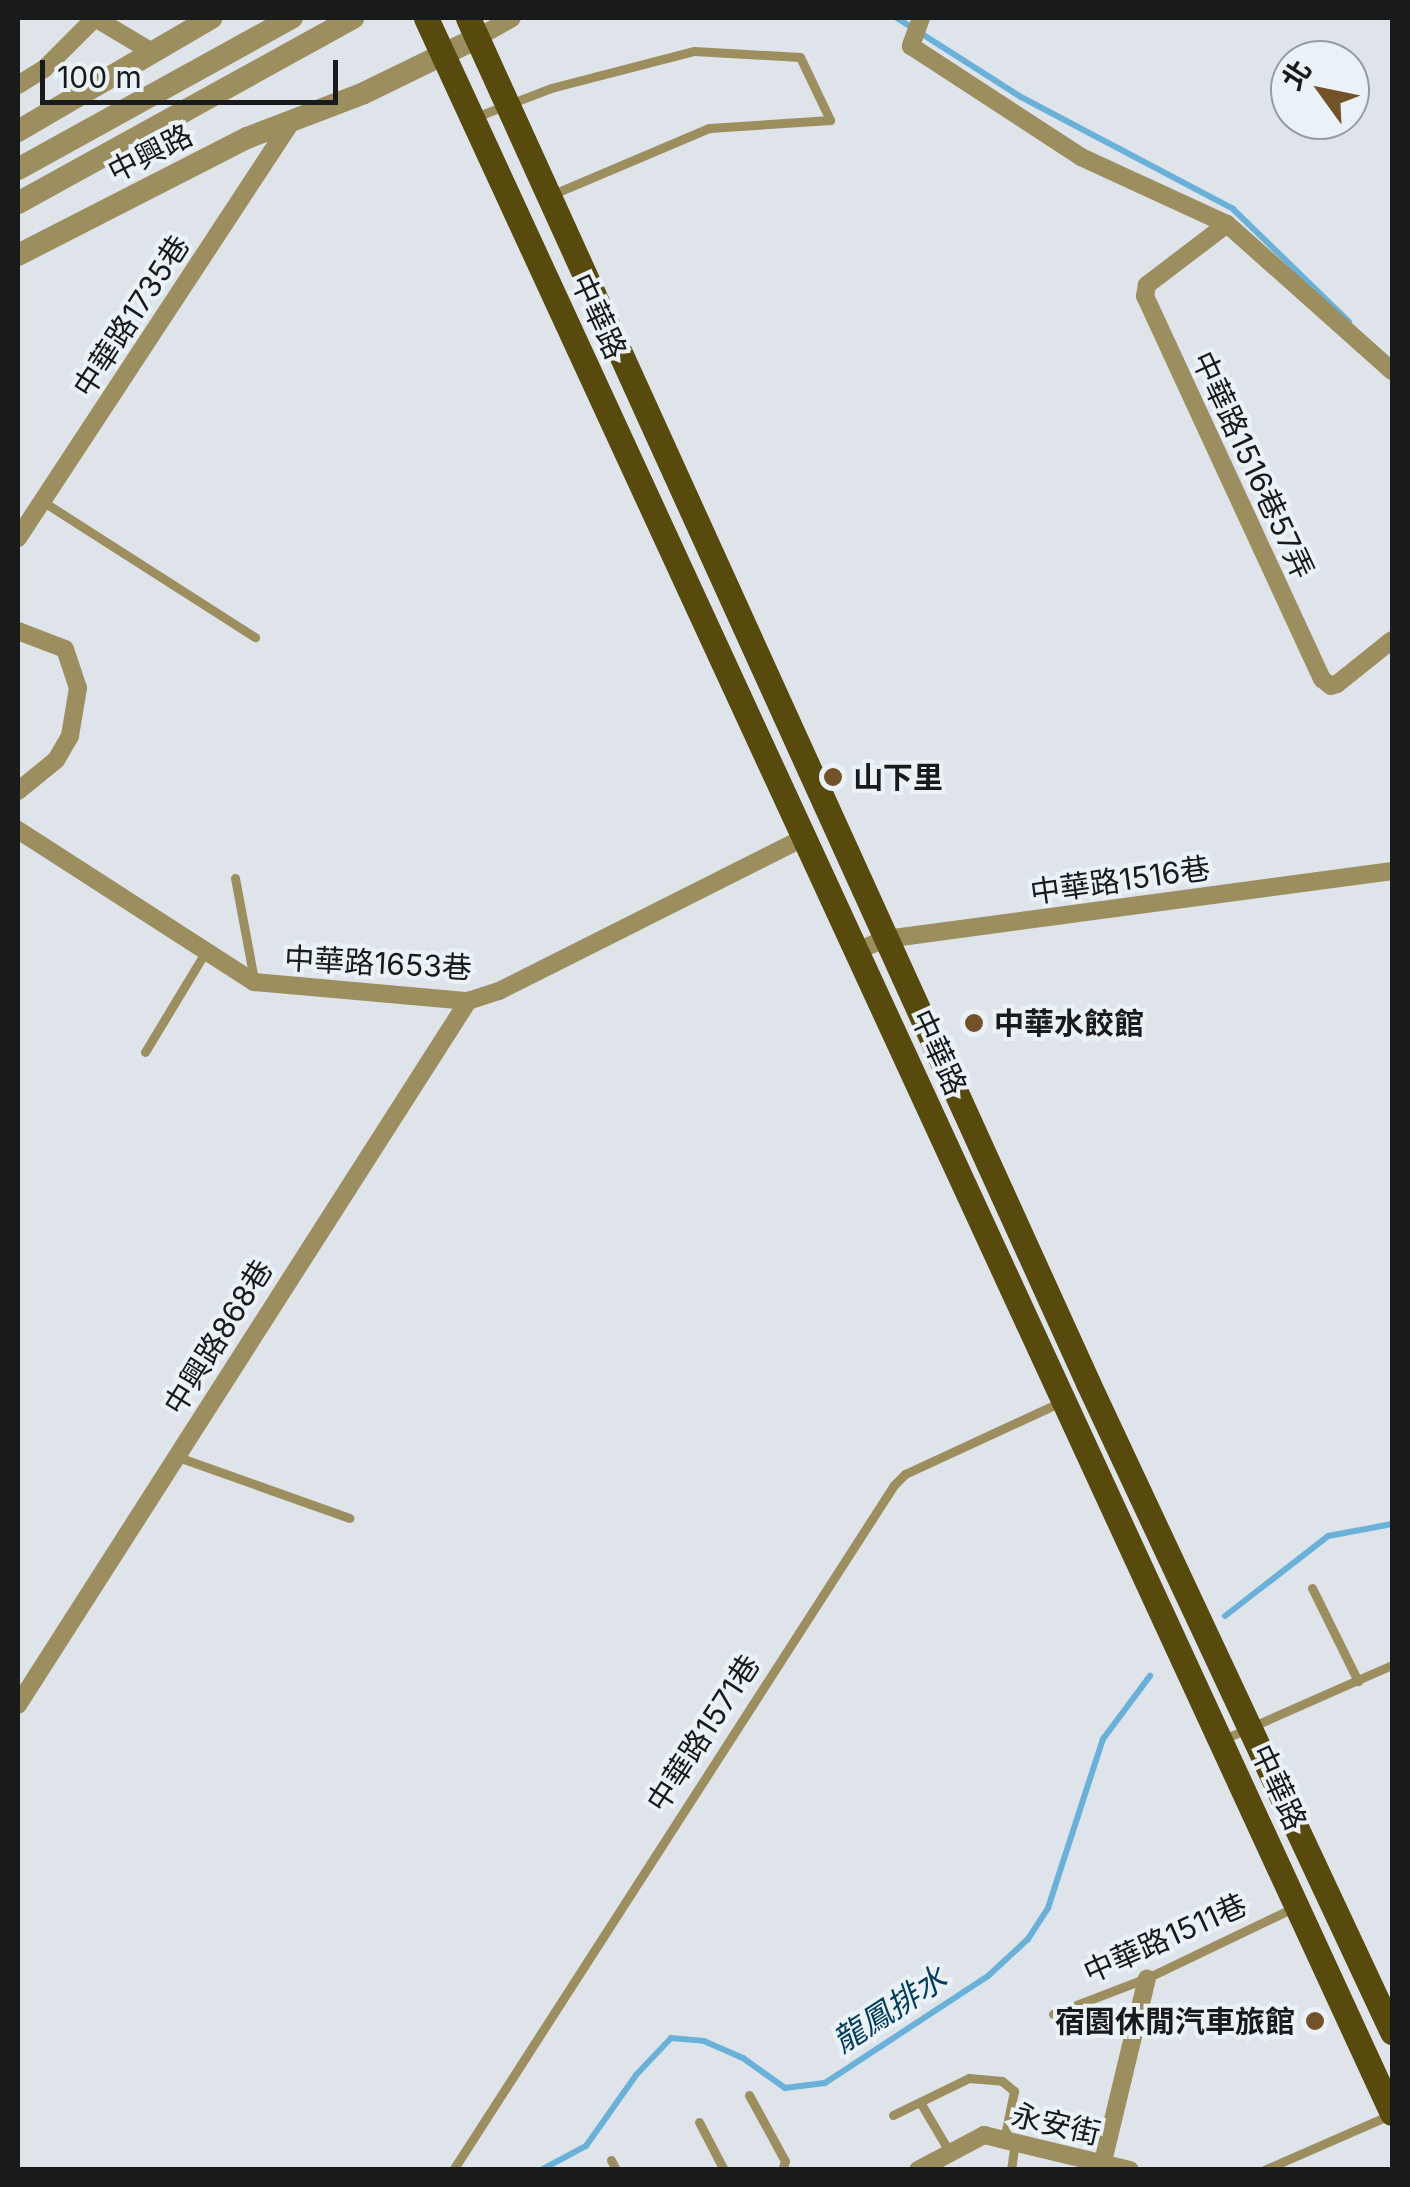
<!DOCTYPE html>
<html>
<head>
<meta charset="utf-8">
<style>
	body { margin:0 }
	#map { position:relative; width:1410px; height:2187px; overflow:hidden; background:#dee4ea; font-family:Inter,"Noto Sans TC",sans-serif }
	div>[style] { position:absolute }
	.stream>* { height:6px; margin:-3px; padding:0 3px; transform-origin:3px; border-radius:3px; background:#69b1d9 }
	.service>* { height:9px; margin:-4.5px; padding:0 4.5px; transform-origin:4.5px; border-radius:4.5px; background:#9c8e5e }
	.minor>* { height:18px; margin:-9px; padding:0 9px; transform-origin:9px; border-radius:9px; background:#9c8e5e }
	.tertiary>* { height:22px; margin:-11px; padding:0 11px; transform-origin:11px; border-radius:11px; background:#9c8e5e }
	.primary>* { height:25px; margin:-12.5px; padding:0 12.5px; transform-origin:12.5px; border-radius:12.5px; background:#58490c }
	.dots>* { width:28px; height:28px; translate:-50% -50%; box-sizing:border-box; border:5px solid #ebf2f7; border-radius:50% }
	span { translate:-50% -50%; white-space:nowrap; text-align:center; line-height:1.15; -webkit-text-stroke:8px #ebf2f7; paint-order:stroke }
	.street-label { font-size:30px; color:#181a1c }
	.poi-label { font-size:30px; color:#181a1c; font-weight:700 }
	.left { translate:0 -50%; text-align:left }
	.right { translate:-100% -50%; text-align:right }
	.water-label { font-size:32px; color:#003e59; font-style:italic }
	.frame { position:absolute; inset:0; border:20px solid #181a1c; pointer-events:none }
	.north { position:absolute; left:1270px; top:40px; width:100px; height:100px; box-sizing:border-box; background:#ebf2f7; border:2px solid #979c9f; border-radius:50%; rotate:303deg; font-size:28px; font-weight:700; line-height:40px; text-align:center; color:#181a1c }
	.north::after { content:''; display:block; margin:auto; width:35px; height:45px; background:#735229; clip-path:polygon(50% 0,100% 100%,50% 72%,0 100%) }
	.scale { position:absolute; left:40px; top:60px; width:298px; height:45px; box-sizing:border-box; border:5px solid #181a1c; border-top:0; padding-left:12px; font-size:30px; line-height:35px; white-space:nowrap; color:#181a1c; -webkit-text-stroke:8px #ebf2f7; paint-order:stroke }
</style>
</head>
<body>
<div id="map">
	<div class="stream">
		<div style="left:897px;top:18px;width:147px;rotate:32.5deg"></div>
		<div style="left:1021px;top:97px;width:240px;rotate:27.8deg"></div>
		<div style="left:1233px;top:209px;width:162px;rotate:44.2deg"></div>
		<div style="left:1225px;top:1616px;width:130px;rotate:-37.8deg"></div>
		<div style="left:1328px;top:1536px;width:65px;rotate:-10.6deg"></div>
		<div style="left:541px;top:2170px;width:51px;rotate:-28.1deg"></div>
		<div style="left:586px;top:2146px;width:87px;rotate:-54.8deg"></div>
		<div style="left:636px;top:2075px;width:51px;rotate:-46.6deg"></div>
		<div style="left:671px;top:2038px;width:33px;rotate:5deg"></div>
		<div style="left:704px;top:2041px;width:43px;rotate:23.6deg"></div>
		<div style="left:743px;top:2058px;width:52px;rotate:35.5deg"></div>
		<div style="left:785px;top:2088px;width:40px;rotate:-7.1deg"></div>
		<div style="left:825px;top:2083px;width:195px;rotate:-33.3deg"></div>
		<div style="left:988px;top:1976px;width:54px;rotate:-42.8deg"></div>
		<div style="left:1028px;top:1939px;width:37px;rotate:-57deg"></div>
		<div style="left:1048px;top:1908px;width:178px;rotate:-72deg"></div>
		<div style="left:1103px;top:1739px;width:79px;rotate:-53.3deg"></div>
	</div>
	<div class="service">
		<div style="left:473px;top:118px;width:84px;rotate:-21deg"></div>
		<div style="left:551px;top:88px;width:148px;rotate:-14.5deg"></div>
		<div style="left:694px;top:51px;width:106px;rotate:3.2deg"></div>
		<div style="left:800px;top:57px;width:70px;rotate:64.5deg"></div>
		<div style="left:830px;top:120px;width:121px;rotate:176.2deg"></div>
		<div style="left:709px;top:128px;width:172px;rotate:157deg"></div>
		<div style="left:42px;top:501px;width:253px;rotate:32.6deg"></div>
		<div style="left:235px;top:878px;width:104px;rotate:79.4deg"></div>
		<div style="left:145px;top:1052px;width:118px;rotate:-58.9deg"></div>
		<div style="left:178px;top:1457px;width:182px;rotate:19.6deg"></div>
		<div style="left:1312px;top:1588px;width:104px;rotate:63.7deg"></div>
		<div style="left:1224px;top:1739px;width:184px;rotate:-23.8deg"></div>
		<div style="left:1053px;top:2014px;width:101px;rotate:-21deg"></div>
		<div style="left:1147px;top:1978px;width:164px;rotate:-25.6deg"></div>
		<div style="left:749px;top:2095px;width:75px;rotate:61.4deg"></div>
		<div style="left:785px;top:2161px;width:9px;rotate:108deg"></div>
		<div style="left:920px;top:2102px;width:59px;rotate:59.5deg"></div>
		<div style="left:893px;top:2115px;width:85px;rotate:-26deg"></div>
		<div style="left:969px;top:2078px;width:33px;rotate:5deg"></div>
		<div style="left:1002px;top:2081px;width:16px;rotate:40deg"></div>
		<div style="left:1014px;top:2091px;width:50px;rotate:101.5deg"></div>
		<div style="left:699px;top:2122px;width:54px;rotate:62.5deg"></div>
		<div style="left:611px;top:2160px;width:11px;rotate:63deg"></div>
		<div style="left:453px;top:2170px;width:815px;rotate:-57.23deg"></div>
		<div style="left:894px;top:1485px;width:16px;rotate:-45deg"></div>
		<div style="left:905px;top:1474px;width:172px;rotate:-24.8deg"></div>
		<div style="left:1011px;top:2170px;width:27px;rotate:-82deg"></div>
		<div style="left:1264px;top:2170px;width:137px;rotate:-23.6deg"></div>
	</div>
	<div class="minor">
		<div style="left:95px;top:18px;width:66px;rotate:30.8deg"></div>
		<div style="left:921px;top:18px;width:30px;rotate:110deg"></div>
		<div style="left:911px;top:46px;width:203px;rotate:33.1deg"></div>
		<div style="left:1081px;top:157px;width:161px;rotate:24.7deg"></div>
		<div style="left:1227px;top:224px;width:221px;rotate:41.7deg"></div>
		<div style="left:477px;top:38px;width:40px;rotate:-29.7deg"></div>
		<div style="left:18px;top:85px;width:31px;rotate:-32deg"></div>
		<div style="left:44px;top:69px;width:72px;rotate:-45deg"></div>
		<div style="left:1227px;top:224px;width:101px;rotate:142.7deg"></div>
		<div style="left:1147px;top:285px;width:11px;rotate:100deg"></div>
		<div style="left:1145px;top:296px;width:422px;rotate:65.2deg"></div>
		<div style="left:1322px;top:679px;width:11px;rotate:38deg"></div>
		<div style="left:1331px;top:686px;width:6px;rotate:-18deg"></div>
		<div style="left:1337px;top:684px;width:70px;rotate:-38.7deg"></div>
		<div style="left:18px;top:538px;width:495px;rotate:-56.7deg"></div>
		<div style="left:18px;top:631px;width:50px;rotate:21deg"></div>
		<div style="left:65px;top:649px;width:41px;rotate:71.6deg"></div>
		<div style="left:78px;top:688px;width:49px;rotate:99.5deg"></div>
		<div style="left:70px;top:736px;width:28px;rotate:120deg"></div>
		<div style="left:56px;top:760px;width:49px;rotate:140.8deg"></div>
		<div style="left:18px;top:830px;width:281px;rotate:32.8deg"></div>
		<div style="left:254px;top:982px;width:215px;rotate:5.1deg"></div>
		<div style="left:468px;top:1001px;width:33px;rotate:-18deg"></div>
		<div style="left:499px;top:991px;width:340px;rotate:-26.7deg"></div>
		<div style="left:856px;top:951px;width:32px;rotate:-22deg"></div>
		<div style="left:886px;top:939px;width:511px;rotate:-7.65deg"></div>
		<div style="left:18px;top:1705px;width:836px;rotate:-57.41deg"></div>
		<div style="left:918px;top:2170px;width:75px;rotate:-27.9deg"></div>
		<div style="left:984px;top:2135px;width:150px;rotate:13.5deg"></div>
		<div style="left:1101px;top:2170px;width:197px;rotate:-76.5deg"></div>
	</div>
	<div class="tertiary">
		<div style="left:18px;top:131px;width:224px;rotate:-30.3deg"></div>
		<div style="left:18px;top:169px;width:313px;rotate:-28.9deg"></div>
		<div style="left:18px;top:203px;width:383px;rotate:-28.9deg"></div>
		<div style="left:18px;top:255px;width:257px;rotate:-27.1deg"></div>
		<div style="left:247px;top:138px;width:125px;rotate:-21deg"></div>
		<div style="left:364px;top:93px;width:126px;rotate:-26deg"></div>
	</div>
	<div class="primary">
		<div style="left:426px;top:18px;width:2307px;rotate:65.25deg"></div>
		<div style="left:468px;top:18px;width:1499px;rotate:65.57deg"></div>
		<div style="left:1088px;top:1383px;width:717px;rotate:64.9deg"></div>
	</div>
	<div class="dots">
		<div style="left:833px;top:777px;background:#735229"></div>
		<div style="left:974px;top:1023px;background:#735229"></div>
		<div style="left:1315px;top:2021px;background:#735229"></div>
	</div>
	<div class="street-label">
		<span style="left:150px;top:153px;rotate:-27deg">中興路</span>
		<span style="left:131px;top:316px;rotate:-57deg">中華路1735巷</span>
		<span style="left:599px;top:316px;rotate:65deg">中華路</span>
		<span style="left:1253px;top:465px;rotate:65deg">中華路1516巷57弄</span>
		<span style="left:1120px;top:880px;rotate:-8deg">中華路1516巷</span>
		<span style="left:378px;top:963px;rotate:3deg">中華路1653巷</span>
		<span style="left:939px;top:1052px;rotate:65deg">中華路</span>
		<span style="left:218px;top:1337px;rotate:-58deg">中興路868巷</span>
		<span style="left:703px;top:1733px;rotate:-57deg">中華路1571巷</span>
		<span style="left:1279px;top:1787px;rotate:65deg">中華路</span>
		<span style="left:1165px;top:1938px;rotate:-24deg">中華路1511巷</span>
		<span style="left:1056px;top:2124px;rotate:13deg">永安街</span>
	</div>
	<div class="poi-label">
		<span class="left" style="left:853px;top:777px">山下里</span>
		<span class="left" style="left:994px;top:1023px">中華水餃館</span>
		<span class="right" style="left:1295px;top:2021px">宿園休閒汽車旅館</span>
	</div>
	<div class="water-label">
		<span style="left:890px;top:2010px;rotate:-33deg">龍鳳排水</span>
	</div>
	<div class="frame"></div>
	<div class="north">北</div>
	<div class="scale">100 m</div>
</div>
</body>
</html>
